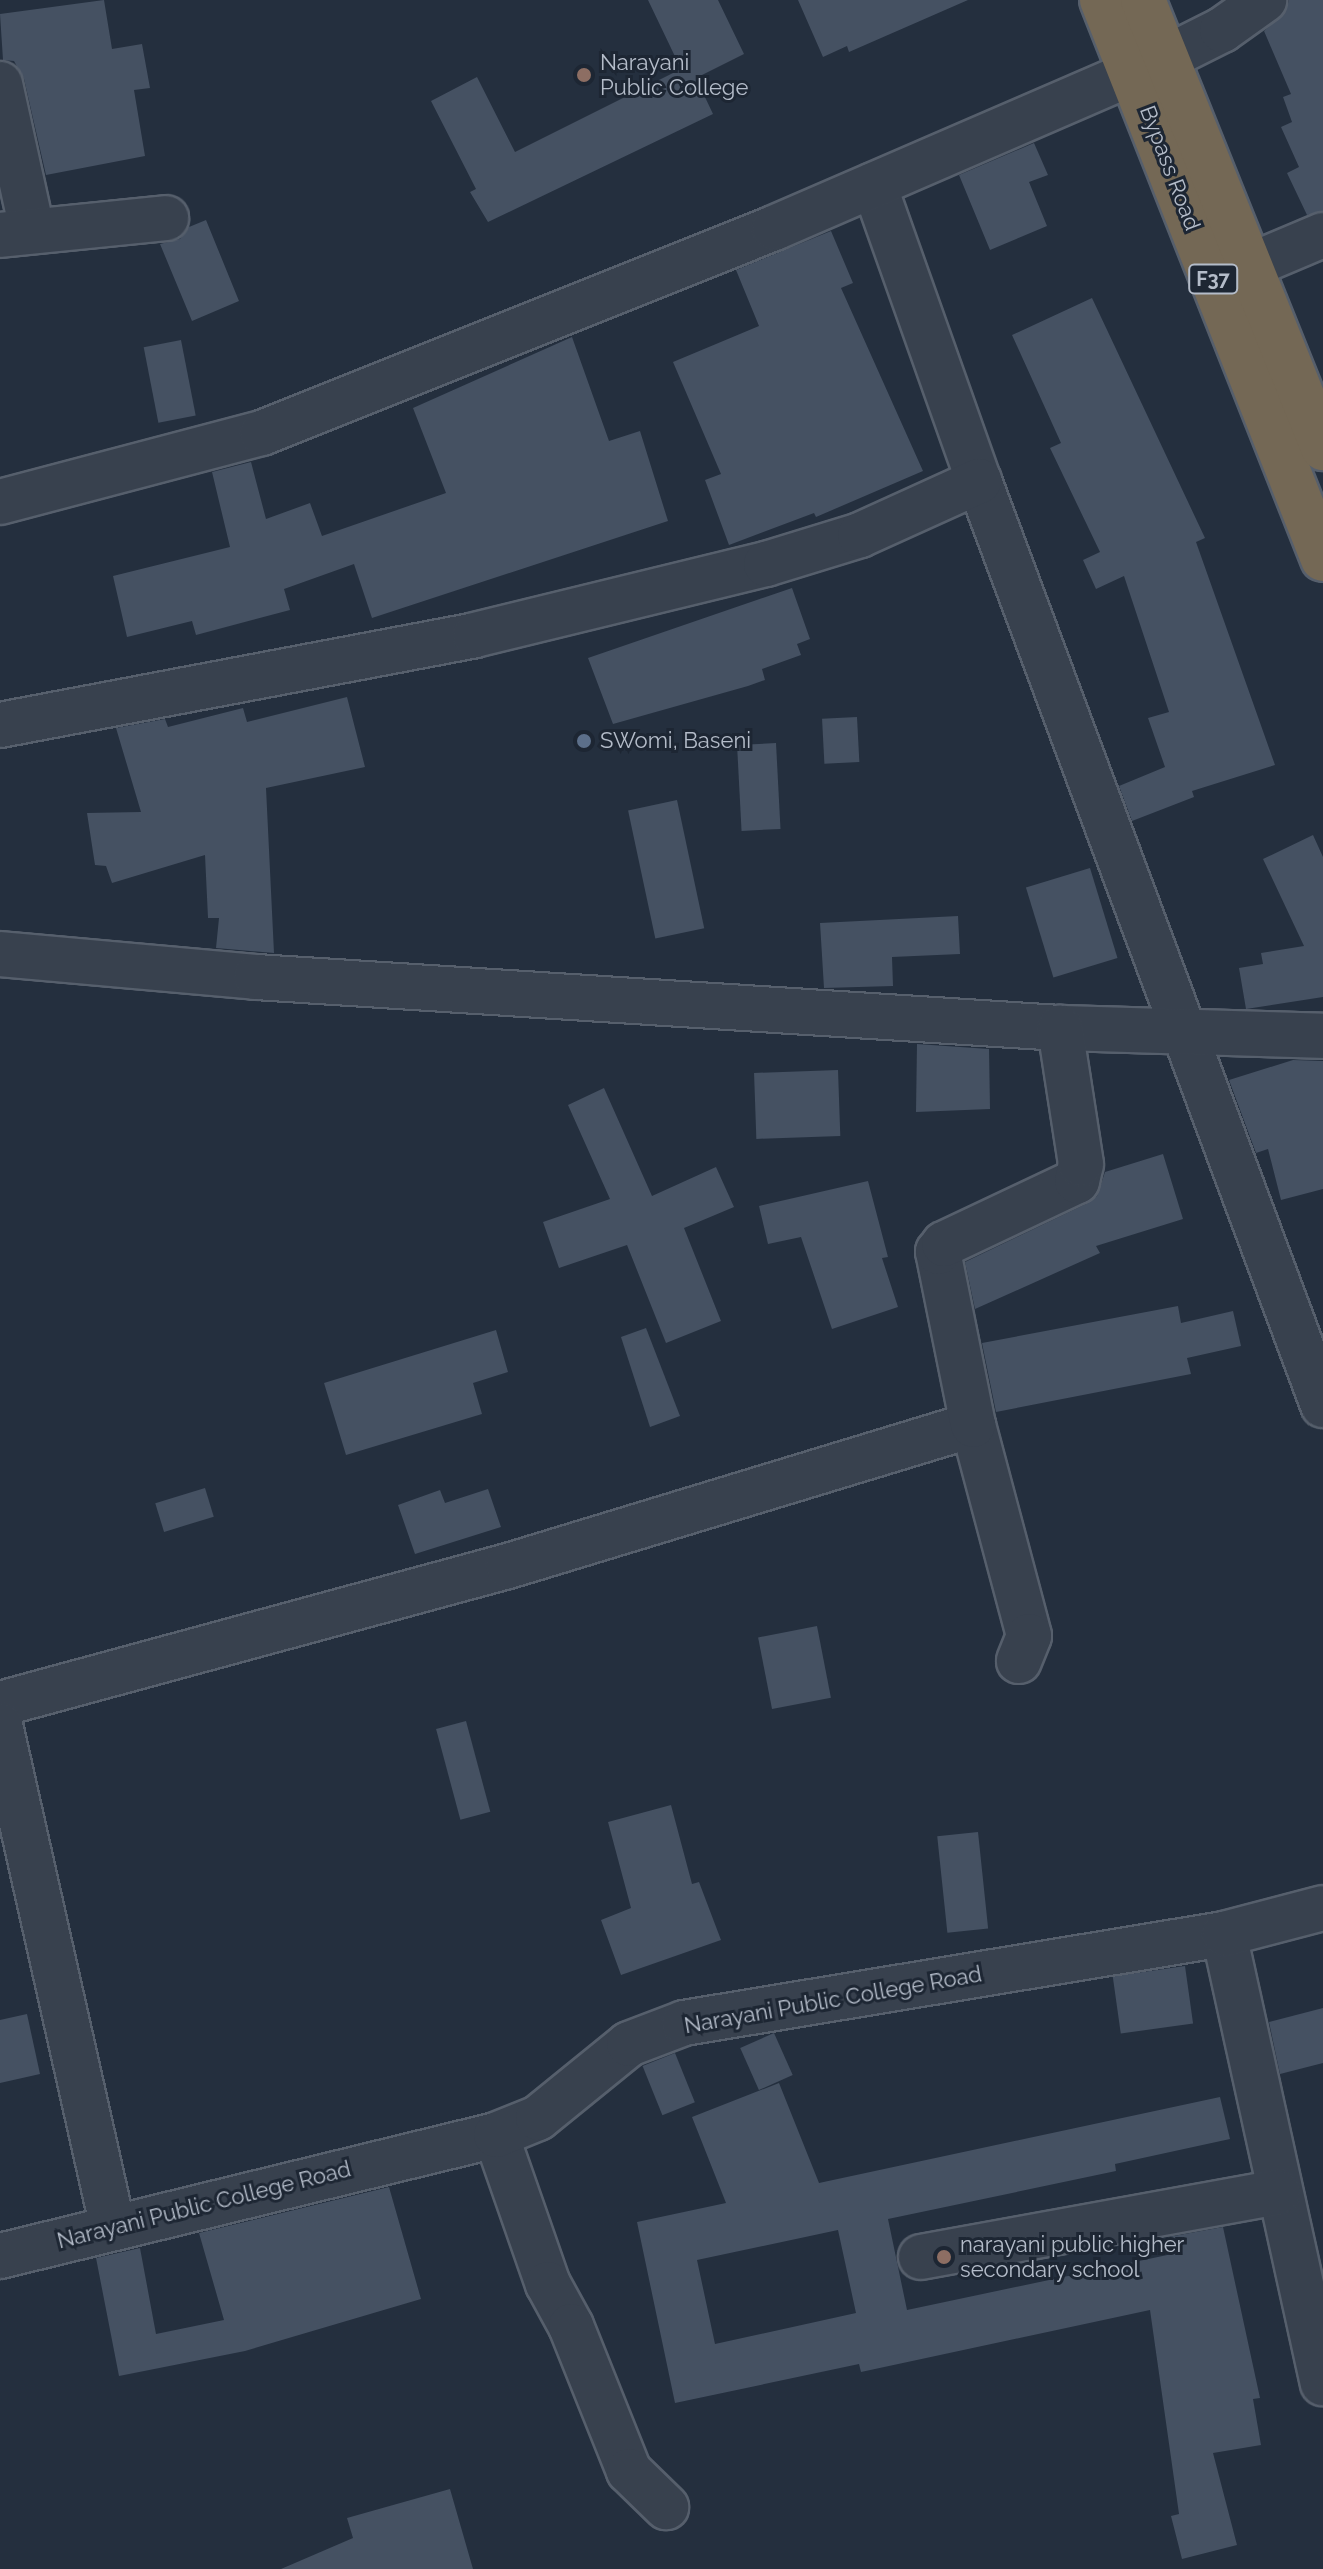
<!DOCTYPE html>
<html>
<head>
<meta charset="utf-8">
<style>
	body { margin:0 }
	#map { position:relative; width:1323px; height:2569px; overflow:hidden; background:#242f3e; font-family:Raleway,sans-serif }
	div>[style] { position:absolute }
	.building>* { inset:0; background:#455162; transform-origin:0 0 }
	.roads { filter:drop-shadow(2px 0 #565f6c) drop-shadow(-2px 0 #565f6c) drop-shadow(0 2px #565f6c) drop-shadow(0 -2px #565f6c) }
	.minor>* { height:44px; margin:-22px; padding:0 22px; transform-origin:22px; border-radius:22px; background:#38414e }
	.highway>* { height:44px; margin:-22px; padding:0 22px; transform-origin:22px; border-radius:22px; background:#746855 }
	.dots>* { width:22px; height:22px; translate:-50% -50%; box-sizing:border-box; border:4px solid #1d2633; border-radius:50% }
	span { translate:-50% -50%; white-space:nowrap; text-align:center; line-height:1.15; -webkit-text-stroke:6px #1d2633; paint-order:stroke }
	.shield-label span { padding:2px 6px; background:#1d2633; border:2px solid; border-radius:6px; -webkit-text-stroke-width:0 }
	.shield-label { font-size:20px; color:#b4bcc9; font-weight:700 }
	.poi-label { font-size:22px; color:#b4bcc9 }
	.left { translate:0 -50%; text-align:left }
	.street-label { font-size:22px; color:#b4bcc9 }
</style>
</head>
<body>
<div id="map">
	<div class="building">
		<div style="clip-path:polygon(104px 0,112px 49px,142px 44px,150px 88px,134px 90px,145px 156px,46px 175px,24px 79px,14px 61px,3px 60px,0 14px)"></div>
		<div style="clip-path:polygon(648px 0,718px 0,744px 54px,696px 78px,713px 114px,488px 222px,470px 192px,476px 189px,431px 101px,477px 77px,515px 152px,681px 69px)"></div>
		<div style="clip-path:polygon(798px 0,968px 0,849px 52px,847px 46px,823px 57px)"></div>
		<div style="clip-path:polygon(1289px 0,1323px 0,1323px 211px,1307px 215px,1287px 173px,1299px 167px,1281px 127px,1292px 122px,1283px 97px,1291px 94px,1264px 31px,1286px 11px)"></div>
		<div style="clip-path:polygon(1034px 143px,1048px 175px,1029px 182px,1047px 226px,990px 250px,959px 175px)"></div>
		<div style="clip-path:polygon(206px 220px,239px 301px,192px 321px,160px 244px,180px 239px,189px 227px)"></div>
		<div style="clip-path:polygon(831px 231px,853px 283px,841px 288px,923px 471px,816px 517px,814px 513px,729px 545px,705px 480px,721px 474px,673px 362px,759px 326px,736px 270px)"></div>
		<div style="clip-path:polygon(1092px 298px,1205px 538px,1196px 542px,1275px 765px,1192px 791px,1194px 797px,1132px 821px,1119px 786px,1165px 767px,1148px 718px,1169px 712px,1124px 576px,1096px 589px,1083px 560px,1100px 552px,1050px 448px,1061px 443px,1012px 335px)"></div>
		<div style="clip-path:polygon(572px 337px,609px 441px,640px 431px,668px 521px,372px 618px,354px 564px,284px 589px,290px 610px,196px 635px,192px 621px,127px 637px,113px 576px,230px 547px,212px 472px,251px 462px,266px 519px,310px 503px,322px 536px,446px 493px,413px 408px)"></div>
		<div style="left:181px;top:340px;width:77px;height:38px;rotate:79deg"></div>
		<div style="clip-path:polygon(792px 588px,810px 639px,797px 644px,801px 655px,762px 669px,765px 680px,748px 686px,613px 724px,588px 658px)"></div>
		<div style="clip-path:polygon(347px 697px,365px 767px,266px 788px,274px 953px,216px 948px,219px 918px,208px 918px,205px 855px,112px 883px,106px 866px,95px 865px,87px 813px,141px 812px,116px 728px,165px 719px,168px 727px,243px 708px,247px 722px)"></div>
		<div style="left:857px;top:717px;width:45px;height:35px;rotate:87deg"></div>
		<div style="left:776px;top:743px;width:86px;height:39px;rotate:87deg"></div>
		<div style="left:677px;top:800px;width:131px;height:50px;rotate:78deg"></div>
		<div style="clip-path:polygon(1313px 835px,1323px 857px,1323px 997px,1246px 1009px,1239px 968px,1263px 964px,1261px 953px,1304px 946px,1263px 859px)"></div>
		<div style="left:1090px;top:868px;width:94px;height:67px;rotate:73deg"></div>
		<div style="clip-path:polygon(958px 916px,960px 954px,892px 957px,893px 986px,824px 988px,820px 923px)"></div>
		<div style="clip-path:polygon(917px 1044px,989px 1049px,990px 1109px,916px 1112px)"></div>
		<div style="clip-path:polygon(1293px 1060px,1323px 1061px,1323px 1189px,1281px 1200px,1268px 1149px,1256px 1153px,1229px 1080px)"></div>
		<div style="left:838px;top:1070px;width:66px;height:84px;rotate:88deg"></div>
		<div style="clip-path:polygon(604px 1088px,652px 1196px,716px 1167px,734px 1207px,684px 1228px,721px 1321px,666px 1343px,627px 1245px,559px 1268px,543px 1222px,610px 1199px,568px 1105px)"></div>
		<div style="clip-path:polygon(1163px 1154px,1183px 1219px,1096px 1246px,1100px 1253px,975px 1309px,965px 1262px,1088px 1203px,1097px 1196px,1105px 1172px)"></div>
		<div style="clip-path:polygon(868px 1181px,888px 1257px,882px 1258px,898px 1307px,832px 1329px,801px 1237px,768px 1244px,759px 1206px)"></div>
		<div style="clip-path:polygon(1178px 1306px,1181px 1323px,1233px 1311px,1241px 1346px,1187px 1358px,1191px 1374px,996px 1412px,982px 1343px)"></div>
		<div style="clip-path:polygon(646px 1328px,680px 1416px,650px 1427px,621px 1337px)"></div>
		<div style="clip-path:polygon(496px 1330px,508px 1372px,473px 1383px,482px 1414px,346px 1455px,324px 1383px)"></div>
		<div style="left:205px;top:1488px;width:30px;height:52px;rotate:73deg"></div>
		<div style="clip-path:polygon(488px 1489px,501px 1527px,415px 1554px,398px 1505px,440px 1490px,445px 1503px)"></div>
		<div style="left:817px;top:1626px;width:73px;height:60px;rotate:79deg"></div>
		<div style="left:466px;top:1721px;width:94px;height:31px;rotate:75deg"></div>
		<div style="clip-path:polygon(671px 1805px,692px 1884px,699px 1882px,721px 1940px,621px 1975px,601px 1920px,631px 1908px,608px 1822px)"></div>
		<div style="left:978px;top:1832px;width:97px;height:41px;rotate:84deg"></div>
		<div style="left:1185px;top:1966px;width:58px;height:73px;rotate:82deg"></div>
		<div style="clip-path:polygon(1323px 2008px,1323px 2063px,1280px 2074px,1269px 2022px)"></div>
		<div style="clip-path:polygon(27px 2014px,40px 2074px,0 2083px,0 2020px)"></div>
		<div style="left:774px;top:2033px;width:46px;height:37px;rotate:66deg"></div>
		<div style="left:675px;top:2053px;width:53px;height:35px;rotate:68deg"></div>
		<div style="clip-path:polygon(evenodd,779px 2083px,819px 2183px,1220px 2097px,1230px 2139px,1115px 2164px,1116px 2171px,888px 2219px,907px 2310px,1172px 2254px,1168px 2237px,1223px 2227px,1260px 2398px,1253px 2399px,1261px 2445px,1213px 2453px,1237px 2545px,1182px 2559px,1171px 2516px,1179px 2514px,1150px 2310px,861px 2372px,859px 2364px,675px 2403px,637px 2222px,726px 2203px,692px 2117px,779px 2083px,838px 2230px,856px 2313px,715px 2344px,697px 2260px,838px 2230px)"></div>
		<div style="clip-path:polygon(389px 2187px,421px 2299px,245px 2351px,119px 2376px,96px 2258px,140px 2248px,156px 2334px,224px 2320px,199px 2233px)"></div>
		<div style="clip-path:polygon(450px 2489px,473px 2569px,281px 2569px,353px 2538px,347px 2518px)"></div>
	</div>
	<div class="roads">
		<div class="minor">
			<div style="left:0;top:84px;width:148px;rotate:77.6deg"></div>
			<div style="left:874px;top:185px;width:314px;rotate:70.5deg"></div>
			<div style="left:979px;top:481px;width:986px;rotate:69.58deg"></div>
			<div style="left:0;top:235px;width:167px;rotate:-5.8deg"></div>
			<div style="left:1252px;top:265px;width:77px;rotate:-22.9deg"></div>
			<div style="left:0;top:502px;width:271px;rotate:-14.8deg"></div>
			<div style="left:262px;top:433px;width:552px;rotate:-21.82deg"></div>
			<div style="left:774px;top:228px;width:427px;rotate:-23.4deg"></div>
			<div style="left:1166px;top:58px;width:63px;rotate:-26.6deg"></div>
			<div style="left:1222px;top:30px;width:52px;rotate:-35.5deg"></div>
			<div style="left:0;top:725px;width:483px;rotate:-10.7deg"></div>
			<div style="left:475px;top:635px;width:300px;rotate:-13.7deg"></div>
			<div style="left:766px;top:564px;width:98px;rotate:-17.1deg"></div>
			<div style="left:860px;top:535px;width:131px;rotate:-24.4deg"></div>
			<div style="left:0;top:954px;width:257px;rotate:5.1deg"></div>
			<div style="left:256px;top:977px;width:806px;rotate:3.63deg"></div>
			<div style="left:1060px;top:1028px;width:263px;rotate:1.7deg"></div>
			<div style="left:973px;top:1425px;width:218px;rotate:75.1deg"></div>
			<div style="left:1029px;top:1636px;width:27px;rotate:112deg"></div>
			<div style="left:0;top:1704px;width:526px;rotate:-15.2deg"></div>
			<div style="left:508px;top:1566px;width:486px;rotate:-16.9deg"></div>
			<div style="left:973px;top:1425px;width:177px;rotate:-101.4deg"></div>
			<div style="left:938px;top:1252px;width:10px;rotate:-53deg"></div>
			<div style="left:944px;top:1244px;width:147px;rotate:-25.3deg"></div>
			<div style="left:1077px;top:1181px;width:17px;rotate:-77deg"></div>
			<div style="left:1081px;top:1164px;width:138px;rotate:-98.8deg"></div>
			<div style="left:0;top:1725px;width:516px;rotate:77.34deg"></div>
			<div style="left:1224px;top:1934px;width:460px;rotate:77.6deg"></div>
			<div style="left:496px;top:2135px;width:158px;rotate:70.8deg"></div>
			<div style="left:548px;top:2284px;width:48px;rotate:61.3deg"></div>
			<div style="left:571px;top:2326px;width:156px;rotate:68.2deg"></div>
			<div style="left:629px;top:2471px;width:52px;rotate:44.2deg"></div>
			<div style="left:0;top:2256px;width:511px;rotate:-13.71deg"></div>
			<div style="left:496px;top:2135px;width:45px;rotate:-22deg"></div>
			<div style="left:538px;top:2118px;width:117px;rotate:-39.1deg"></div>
			<div style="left:629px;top:2044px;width:59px;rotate:-20.9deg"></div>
			<div style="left:684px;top:2023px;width:547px;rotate:-9.36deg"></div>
			<div style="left:1224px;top:1934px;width:102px;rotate:-14.7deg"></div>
			<div style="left:921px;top:2257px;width:363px;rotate:-10.3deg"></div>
		</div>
		<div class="highway">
			<div style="left:1102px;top:0;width:601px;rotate:68.43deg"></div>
			<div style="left:1143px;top:0;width:483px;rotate:68.1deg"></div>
		</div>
	</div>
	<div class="dots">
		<div style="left:584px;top:75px;background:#8d6e63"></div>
		<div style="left:584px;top:741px;background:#5c6f8a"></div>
		<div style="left:944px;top:2257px;background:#8d6e63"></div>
	</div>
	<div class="shield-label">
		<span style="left:1213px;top:279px">F37</span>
	</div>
	<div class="poi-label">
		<span class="left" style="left:600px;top:75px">Narayani<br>Public College</span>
		<span class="left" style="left:600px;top:741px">SWomi, Baseni</span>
		<span class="left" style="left:960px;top:2257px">narayani public higher<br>secondary school</span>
	</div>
	<div class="street-label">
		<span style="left:1170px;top:168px;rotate:69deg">Bypass Road</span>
		<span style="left:833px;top:2000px;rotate:-10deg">Narayani Public College Road</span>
		<span style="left:204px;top:2205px;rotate:-14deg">Narayani Public College Road</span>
	</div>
</div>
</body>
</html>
